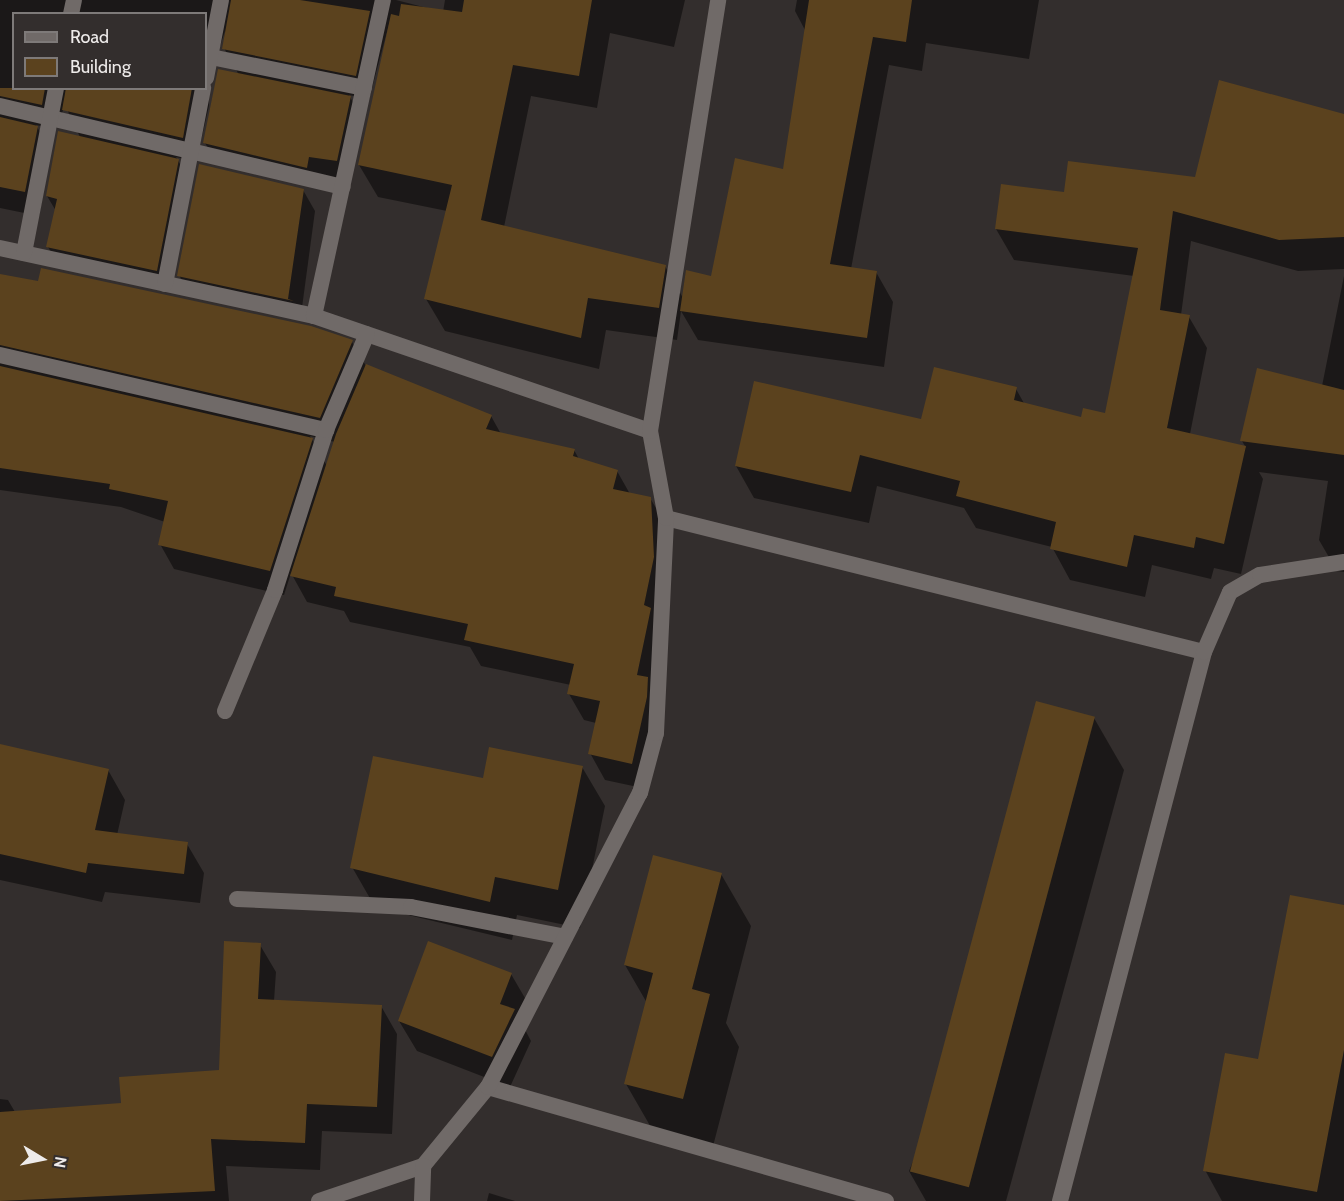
<!DOCTYPE html>
<html>
<head>
<meta charset="utf-8">
<style>
	body { margin:0 }
	#map { position:relative; width:1344px; height:1201px; overflow:hidden; background:#332e2d; font-family:Cabin,sans-serif }
	div>[style] { position:absolute }
	.shadow>* { inset:0; background:#0007 }
	.building>* { inset:0; background:#5b421e; transform-origin:0 0 }
	.minor>* { height:16px; margin:-8px; padding:0 8px; transform-origin:8px; border-radius:8px; background:#706a68 }
	span { translate:-50% -50%; white-space:nowrap; text-align:center; line-height:1.15; -webkit-text-stroke:6px #332e2d; paint-order:stroke }
	.legend { position:absolute; left:12px; top:12px; width:195px; height:78px; box-sizing:border-box; background:#332e2d; border:2px solid #7e7a79; margin:0; padding:8px 10px; list-style:none; font-size:18px; color:#eeebea }
	.legend li { display:flex; align-items:center; gap:12px; height:30px }
	.legend b { width:30px; border:2px solid #7e7a79 }
	.north { position:absolute; left:12px; top:1129px; width:60px; height:60px; -webkit-text-stroke:4px #332e2d; paint-order:stroke; rotate:100deg; font-size:16px; font-weight:700; line-height:24px; text-align:center; color:#eeebea }
	.north::after { content:''; display:block; margin:auto; width:21px; height:27px; background:#eeebea; clip-path:polygon(50% 0,100% 100%,50% 72%,0 100%) }
</style>
</head>
<body>
<div id="map">
	<div class="shadow">
		<div style="clip-path:polygon(evenodd,0 0,396px 0,443px 12px,445px 0,685px 0,674px 47px,610px 33px,597px 108px,531px 96px,504px 227px,665px 266px,683px 298px,712px 278px,785px 170px,806px 32px,795px 11px,797px 0,1039px 0,1029px 59px,926px 43px,922px 71px,889px 65px,851px 269px,876px 272px,893px 302px,884px 367px,698px 340px,681px 311px,677px 340px,606px 330px,599px 369px,445px 331px,426px 299px,447px 211px,378px 197px,359px 165px,391px 17px,369px 99px,349px 95px,362px 119px,349px 182px,217px 164px,205px 143px,239px 75px,224px 48px,225px 31px,209px 79px,209px 106px,196px 162px,176px 157px,190px 181px,168px 292px,60px 268px,48px 247px,56px 211px,47px 196px,80px 137px,65px 105px,56px 129px,36px 125px,51px 151px,39px 216px,0 208px,0 0,14px 14px,206px 14px,206px 88px,14px 88px,14px 14px)"></div>
		<div style="clip-path:polygon(1344px 114px,1344px 269px,1298px 271px,1191px 241px,1181px 315px,1189px 317px,1207px 348px,1190px 434px,1246px 448px,1242px 441px,1322px 386px,1344px 276px,1344px 572px,1337px 571px,1319px 540px,1328px 481px,1259px 472px,1263px 479px,1241px 574px,1214px 568px,1211px 579px,1152px 565px,1145px 597px,1070px 580px,1052px 547px,976px 528px,964px 508px,877px 486px,869px 523px,754px 498px,736px 466px,922px 421px,1016px 389px,1025px 405px,1082px 419px,1106px 414px,1134px 276px,1014px 260px,996px 229px,1066px 194px,1196px 179px)"></div>
		<div style="clip-path:polygon(303px 190px,315px 211px,301px 315px,191px 296px,179px 275px)"></div>
		<div style="clip-path:polygon(evenodd,0 275px,352px 342px,366px 366px,491px 416px,501px 434px,574px 450px,579px 459px,617px 471px,630px 494px,650px 498px,666px 525px,647px 789px,605px 780px,590px 753px,596px 723px,584px 720px,569px 694px,571px 685px,481px 666px,470px 647px,350px 622px,344px 611px,307px 602px,291px 573px,284px 595px,174px 569px,160px 544px,165px 522px,121px 507px,0 490px,0 275px,310px 436px,335px 442px,327px 466px,310px 436px)"></div>
		<div style="clip-path:polygon(1094px 718px,1124px 770px,1006px 1201px,926px 1201px,909px 1171px)"></div>
		<div style="clip-path:polygon(0 746px,108px 770px,125px 800px,117px 835px,187px 844px,204px 873px,200px 903px,105px 892px,102px 902px,0 880px)"></div>
		<div style="clip-path:polygon(582px 767px,605px 806px,580px 928px,517px 915px,512px 940px,375px 907px,352px 867px,484px 780px)"></div>
		<div style="clip-path:polygon(721px 874px,751px 926px,726px 1023px,739px 1047px,712px 1150px,656px 1136px,626px 1084px,647px 1003px,625px 965px)"></div>
		<div style="clip-path:polygon(1344px 907px,1344px 1201px,1222px 1201px,1205px 1170px)"></div>
		<div style="clip-path:polygon(260px 945px,276px 972px,274px 1001px,381px 1006px,397px 1034px,392px 1134px,322px 1131px,320px 1170px,226px 1166px,229px 1201px,0 1201px,0 1099px,8px 1100px,15px 1112px,123px 1104px,220px 1072px)"></div>
		<div style="clip-path:polygon(511px 974px,529px 1005px,522px 1024px,531px 1041px,510px 1087px,417px 1051px,399px 1021px)"></div>
		<div style="clip-path:polygon(489px 1193px,515px 1201px,487px 1201px)"></div>
	</div>
	<div class="building">
		<div style="clip-path:polygon(231px 0,300px 0,370px 11px,356px 76px,222px 49px)"></div>
		<div style="clip-path:polygon(464px 0,592px 0,579px 76px,513px 65px,481px 220px,666px 265px,659px 308px,588px 298px,581px 338px,424px 299px,452px 185px,358px 165px,391px 14px,399px 16px,401px 4px,462px 12px)"></div>
		<div style="clip-path:polygon(809px 0,912px 0,906px 42px,873px 37px,830px 264px,877px 271px,867px 338px,680px 311px,686px 270px,711px 276px,735px 158px,783px 169px)"></div>
		<div style="clip-path:polygon(218px 69px,351px 96px,337px 161px,309px 157px,307px 168px,203px 143px)"></div>
		<div style="clip-path:polygon(1219px 80px,1344px 114px,1344px 237px,1279px 240px,1173px 211px,1160px 310px,1190px 315px,1167px 428px,1246px 446px,1224px 544px,1196px 537px,1194px 548px,1134px 535px,1127px 567px,1050px 549px,1056px 522px,956px 496px,960px 481px,860px 455px,851px 492px,735px 466px,754px 381px,921px 419px,934px 367px,1017px 387px,1014px 400px,1081px 417px,1083px 408px,1105px 413px,1138px 248px,995px 229px,1001px 184px,1064px 192px,1068px 161px,1195px 177px)"></div>
		<div style="clip-path:polygon(0 88px,45px 88px,42px 105px,0 96px)"></div>
		<div style="clip-path:polygon(66px 88px,192px 88px,183px 138px,62px 110px)"></div>
		<div style="clip-path:polygon(0 117px,38px 126px,25px 192px,0 187px)"></div>
		<div style="clip-path:polygon(58px 131px,179px 159px,157px 271px,46px 247px,57px 199px,46px 196px)"></div>
		<div style="clip-path:polygon(199px 164px,304px 189px,288px 299px,294px 301px,177px 276px)"></div>
		<div style="clip-path:polygon(41px 268px,311px 326px,353px 340px,320px 418px,0 345px,0 274px,38px 281px)"></div>
		<div style="clip-path:polygon(366px 364px,492px 415px,486px 429px,575px 449px,573px 456px,618px 470px,613px 489px,651px 497px,654px 557px,644px 605px,651px 608px,637px 675px,648px 677px,647px 697px,632px 764px,588px 754px,600px 701px,567px 694px,574px 664px,464px 640px,468px 624px,334px 596px,336px 587px,290px 576px,336px 434px)"></div>
		<div style="clip-path:polygon(0 366px,313px 438px,270px 571px,158px 545px,168px 501px,109px 489px,110px 484px,0 468px)"></div>
		<div style="clip-path:polygon(1257px 368px,1344px 390px,1344px 455px,1240px 441px)"></div>
		<div style="left:1036px;top:701px;width:61px;height:487px;rotate:15deg"></div>
		<div style="clip-path:polygon(0 744px,109px 769px,95px 830px,188px 842px,184px 874px,88px 863px,86px 873px,0 854px)"></div>
		<div style="clip-path:polygon(489px 747px,583px 766px,558px 890px,495px 877px,490px 902px,350px 868px,373px 756px,483px 778px)"></div>
		<div style="clip-path:polygon(653px 855px,722px 873px,692px 989px,710px 994px,683px 1099px,624px 1084px,653px 973px,624px 965px)"></div>
		<div style="clip-path:polygon(1290px 895px,1344px 905px,1344px 1050px,1317px 1192px,1203px 1171px,1225px 1053px,1258px 1059px)"></div>
		<div style="clip-path:polygon(224px 941px,261px 943px,258px 999px,382px 1005px,377px 1107px,307px 1104px,305px 1143px,211px 1139px,215px 1191px,0 1201px,0 1112px,121px 1103px,119px 1077px,219px 1070px)"></div>
		<div style="clip-path:polygon(428px 941px,512px 973px,500px 1004px,515px 1009px,492px 1057px,398px 1021px)"></div>
	</div>
	<div class="minor">
		<div style="left:71px;top:14px;width:14px;rotate:-78deg"></div>
		<div style="left:206px;top:56px;width:161px;rotate:11.4deg"></div>
		<div style="left:206px;top:78px;width:79px;rotate:-79.1deg"></div>
		<div style="left:0;top:106px;width:352px;rotate:13.3deg"></div>
		<div style="left:0;top:248px;width:321px;rotate:12.2deg"></div>
		<div style="left:314px;top:316px;width:355px;rotate:18.9deg"></div>
		<div style="left:24px;top:253px;width:168px;rotate:-79deg"></div>
		<div style="left:165px;top:284px;width:200px;rotate:-79deg"></div>
		<div style="left:314px;top:316px;width:323px;rotate:-77.7deg"></div>
		<div style="left:0;top:355px;width:335px;rotate:13deg"></div>
		<div style="left:666px;top:518px;width:554px;rotate:13.99deg"></div>
		<div style="left:225px;top:711px;width:131px;rotate:-67.5deg"></div>
		<div style="left:275px;top:590px;width:168px;rotate:-72.3deg"></div>
		<div style="left:326px;top:430px;width:104px;rotate:-66.9deg"></div>
		<div style="left:237px;top:899px;width:174px;rotate:2.6deg"></div>
		<div style="left:411px;top:907px;width:157px;rotate:11deg"></div>
		<div style="left:488px;top:1087px;width:414px;rotate:16deg"></div>
		<div style="left:319px;top:1201px;width:110px;rotate:-18.6deg"></div>
		<div style="left:423px;top:1166px;width:102px;rotate:-50.6deg"></div>
		<div style="left:488px;top:1087px;width:331px;rotate:-62.7deg"></div>
		<div style="left:640px;top:793px;width:62px;rotate:-75.1deg"></div>
		<div style="left:656px;top:733px;width:215px;rotate:-87.3deg"></div>
		<div style="left:666px;top:518px;width:88px;rotate:-100.4deg"></div>
		<div style="left:650px;top:431px;width:436px;rotate:-81deg"></div>
		<div style="left:422px;top:1201px;width:35px;rotate:-88deg"></div>
		<div style="left:1060px;top:1201px;width:568px;rotate:-75.3deg"></div>
		<div style="left:1204px;top:652px;width:65px;rotate:-66.6deg"></div>
		<div style="left:1230px;top:592px;width:34px;rotate:-30deg"></div>
		<div style="left:1260px;top:575px;width:85px;rotate:-8.8deg"></div>
	</div>
	<ul class="legend">
	<li><b style="height:8px;background:#706a68"></b>Road</li>
	<li><b style="height:16px;background:#5b421e"></b>Building</li>
	</ul>
	<div class="north">N</div>
</div>
</body>
</html>
